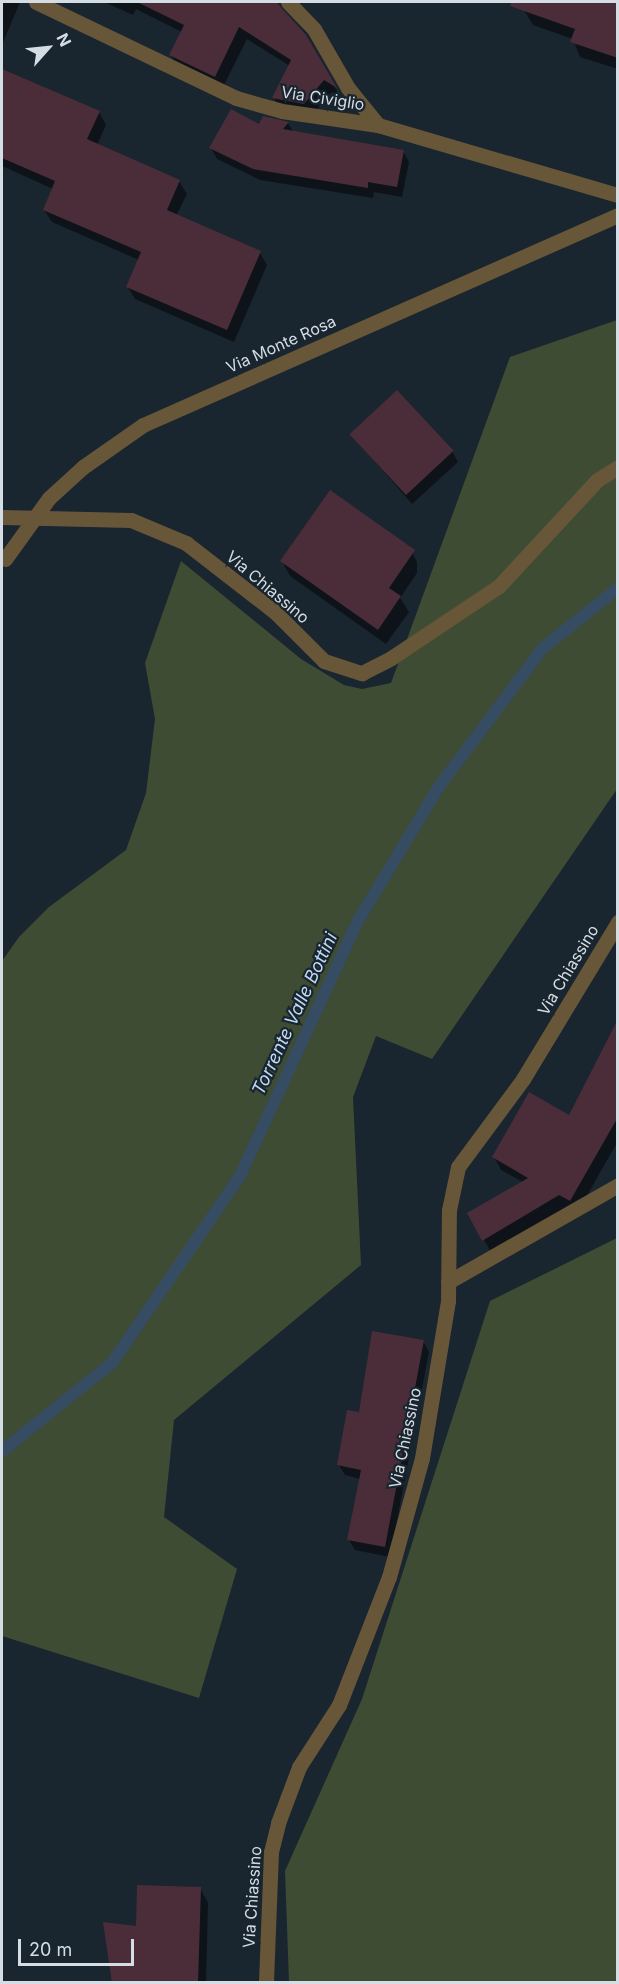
<!DOCTYPE html>
<html>
<head>
<meta charset="utf-8">
<style>
	body { margin:0 }
	#map { position:relative; width:619px; height:1984px; overflow:hidden; background:#19252f; font-family:Inter,sans-serif }
	div>[style] { position:absolute }
	.green>* { inset:0; background:#3f4c34 }
	.shadow>* { inset:0; background:#0007 }
	.stream>* { height:12px; margin:-6px; padding:0 6px; transform-origin:6px; border-radius:6px; background:#364c63 }
	.building>* { inset:0; background:#4b2d3a; transform-origin:0 0 }
	.lane>* { height:15px; margin:-7.5px; padding:0 7.5px; transform-origin:7.5px; border-radius:7.5px; background:#685639 }
	.street>* { height:15px; margin:-7.5px; padding:0 7.5px; transform-origin:7.5px; border-radius:7.5px; background:#685639 }
	.street-bridge>* { height:15px; margin:-7.5px; padding:0 7.5px; transform-origin:7.5px; border-radius:7.5px; background:#685639 }
	span { translate:-50% -50%; white-space:nowrap; text-align:center; line-height:1.15; -webkit-text-stroke:4.5px #19252f; paint-order:stroke }
	.street-label { font-size:16px; color:#d5dde4 }
	.water-label { font-size:18px; color:#c1daf5; font-style:italic }
	.frame { position:absolute; inset:0; border:3px solid #d5dde4; pointer-events:none }
	.north { position:absolute; left:18px; top:18px; width:60px; height:60px; -webkit-text-stroke:4px #19252f; paint-order:stroke; rotate:63deg; font-size:16px; font-weight:700; line-height:24px; text-align:center; color:#d5dde4 }
	.north::after { content:''; display:block; margin:auto; width:21px; height:27px; background:#d5dde4; clip-path:polygon(50% 0,100% 100%,50% 72%,0 100%) }
	.scale { position:absolute; left:18px; top:1939px; width:116px; height:27px; box-sizing:border-box; border:3px solid #d5dde4; border-top:0; padding-left:8px; font-size:18px; line-height:21px; white-space:nowrap; color:#d5dde4; -webkit-text-stroke:4px #19252f; paint-order:stroke }
</style>
</head>
<body>
<div id="map">
	<div class="green">
		<div style="clip-path:polygon(617px 320px,617px 789px,432px 1059px,376px 1036px,353px 1097px,361px 1265px,174px 1420px,164px 1517px,237px 1569px,199px 1698px,2px 1636px,2px 961px,19px 937px,49px 907px,126px 850px,146px 793px,155px 719px,145px 663px,181px 561px,301px 659px,344px 685px,362px 689px,391px 683px,510px 357px)"></div>
		<div style="clip-path:polygon(617px 1238px,617px 1982px,289px 1982px,285px 1871px,362px 1699px,490px 1301px)"></div>
	</div>
	<div class="shadow">
		<div style="clip-path:polygon(2px 2px,20px 2px,2px 45px)"></div>
		<div style="clip-path:polygon(104px 2px,273px 2px,305px 36px,341px 98px,332px 92px,311px 116px,281px 110px,274px 98px,290px 66px,247px 39px,222px 89px,178px 68px,171px 55px,182px 32px,136px 9px,133px 15px)"></div>
		<div style="clip-path:polygon(527px 2px,618px 2px,618px 69px,580px 57px,573px 39px,533px 25px,524px 10px)"></div>
		<div style="clip-path:polygon(2px 71px,99px 112px,106px 125px,97px 145px,179px 181px,187px 194px,176px 216px,260px 253px,267px 265px,234px 342px,135px 299px,127px 286px,139px 260px,52px 222px,44px 210px,53px 189px,2px 166px)"></div>
		<div style="clip-path:polygon(264px 118px,288px 123px,293px 132px,403px 151px,409px 162px,402px 197px,374px 192px,373px 198px,260px 180px,217px 159px,211px 148px,260px 126px)"></div>
		<div style="clip-path:polygon(351px 434px,452px 451px,458px 462px,412px 504px)"></div>
		<div style="clip-path:polygon(409px 547px,417px 562px,417px 573px,400px 598px,409px 612px,386px 644px,290px 576px,282px 561px)"></div>
		<div style="clip-path:polygon(618px 1022px,618px 1141px,577px 1213px,491px 1252px,469px 1214px,523px 1182px,501px 1170px,494px 1157px,569px 1117px)"></div>
		<div style="clip-path:polygon(423px 1341px,429px 1352px,390px 1557px,355px 1550px,349px 1540px,360px 1479px,345px 1475px,339px 1465px,360px 1414px)"></div>
		<div style="clip-path:polygon(200px 1888px,208px 1903px,206px 1982px,113px 1982px)"></div>
	</div>
	<div class="stream">
		<div style="left:2px;top:1451px;width:141px;rotate:-38.7deg"></div>
		<div style="left:112px;top:1363px;width:227px;rotate:-55.6deg"></div>
		<div style="left:240px;top:1176px;width:283px;rotate:-65.2deg"></div>
		<div style="left:359px;top:919px;width:153px;rotate:-58.9deg"></div>
		<div style="left:438px;top:788px;width:174px;rotate:-53.2deg"></div>
		<div style="left:542px;top:649px;width:97px;rotate:-38.8deg"></div>
	</div>
	<div class="building">
		<div style="clip-path:polygon(137px 2px,276px 2px,306px 35px,337px 88px,324px 80px,304px 104px,272px 98px,291px 60px,239px 27px,215px 77px,169px 55px,184px 25px)"></div>
		<div style="clip-path:polygon(511px 2px,618px 2px,618px 58px,570px 42px,575px 29px,510px 6px)"></div>
		<div style="clip-path:polygon(2px 69px,100px 111px,87px 139px,180px 180px,167px 210px,261px 251px,227px 330px,126px 287px,141px 252px,43px 210px,55px 181px,2px 158px)"></div>
		<div style="clip-path:polygon(231px 109px,259px 124px,263px 116px,289px 122px,283px 129px,404px 150px,397px 187px,368px 182px,368px 188px,253px 169px,209px 148px)"></div>
		<div style="left:397px;top:390px;width:83px;height:65px;rotate:47deg"></div>
		<div style="clip-path:polygon(330px 490px,415px 550px,389px 588px,401px 596px,378px 630px,280px 561px)"></div>
		<div style="clip-path:polygon(618px 1019px,618px 1117px,570px 1201px,559px 1195px,482px 1241px,467px 1213px,528px 1178px,492px 1157px,529px 1092px,569px 1115px)"></div>
		<div style="clip-path:polygon(372px 1331px,424px 1340px,385px 1547px,347px 1540px,361px 1470px,337px 1465px,347px 1410px,359px 1412px)"></div>
		<div style="clip-path:polygon(137px 1885px,201px 1887px,198px 1983px,112px 1983px,103px 1922px,136px 1926px)"></div>
	</div>
	<div class="lane">
		<div style="left:288px;top:2px;width:37px;rotate:46deg"></div>
		<div style="left:314px;top:29px;width:68px;rotate:60deg"></div>
		<div style="left:348px;top:88px;width:48px;rotate:51deg"></div>
	</div>
	<div class="street">
		<div style="left:36px;top:2px;width:222px;rotate:25.6deg"></div>
		<div style="left:236px;top:98px;width:48px;rotate:15.8deg"></div>
		<div style="left:282px;top:111px;width:97px;rotate:8.3deg"></div>
		<div style="left:378px;top:125px;width:250px;rotate:16.3deg"></div>
		<div style="left:83px;top:467px;width:73px;rotate:-35deg"></div>
		<div style="left:143px;top:425px;width:519px;rotate:-23.85deg"></div>
		<div style="left:2px;top:517px;width:129px;rotate:1.3deg"></div>
		<div style="left:131px;top:520px;width:60px;rotate:22.7deg"></div>
		<div style="left:186px;top:543px;width:113px;rotate:37.8deg"></div>
		<div style="left:275px;top:612px;width:69px;rotate:45deg"></div>
		<div style="left:324px;top:661px;width:40px;rotate:18deg"></div>
		<div style="left:362px;top:673px;width:33px;rotate:-27deg"></div>
		<div style="left:391px;top:658px;width:130px;rotate:-33.7deg"></div>
		<div style="left:499px;top:586px;width:144px;rotate:-47.2deg"></div>
		<div style="left:597px;top:480px;width:25px;rotate:-32deg"></div>
		<div style="left:448px;top:1282px;width:196px;rotate:-29.7deg"></div>
		<div style="left:266px;top:1982px;width:130px;rotate:-87.8deg"></div>
		<div style="left:271px;top:1852px;width:30px;rotate:-76deg"></div>
		<div style="left:278px;top:1823px;width:60px;rotate:-69.4deg"></div>
		<div style="left:299px;top:1767px;width:74px;rotate:-57.2deg"></div>
		<div style="left:339px;top:1705px;width:137px;rotate:-68.7deg"></div>
		<div style="left:389px;top:1577px;width:123px;rotate:-74.5deg"></div>
		<div style="left:422px;top:1458px;width:159px;rotate:-80.6deg"></div>
		<div style="left:448px;top:1301px;width:91px;rotate:-89.4deg"></div>
		<div style="left:449px;top:1210px;width:44px;rotate:-78.2deg"></div>
		<div style="left:458px;top:1167px;width:109px;rotate:-53.5deg"></div>
		<div style="left:523px;top:1079px;width:184px;rotate:-58.8deg"></div>
	</div>
	<div class="street-bridge">
		<div style="left:5px;top:559px;width:75px;rotate:-54.2deg"></div>
		<div style="left:49px;top:498px;width:46px;rotate:-42.4deg"></div>
	</div>
	<div class="street-label">
		<span style="left:323px;top:98px;rotate:9deg">Via Civiglio</span>
		<span style="left:281px;top:344px;rotate:-24deg">Via Monte Rosa</span>
		<span style="left:268px;top:587px;rotate:40deg">Via Chiassino</span>
		<span style="left:568px;top:970px;rotate:-59deg">Via Chiassino</span>
		<span style="left:405px;top:1438px;rotate:-78deg">Via Chiassino</span>
		<span style="left:252px;top:1897px;rotate:-86deg">Via Chiassino</span>
	</div>
	<div class="water-label">
		<span style="left:295px;top:1014px;rotate:-65deg">Torrente Valle Bottini</span>
	</div>
	<div class="frame"></div>
	<div class="north">N</div>
	<div class="scale">20 m</div>
</div>
</body>
</html>
